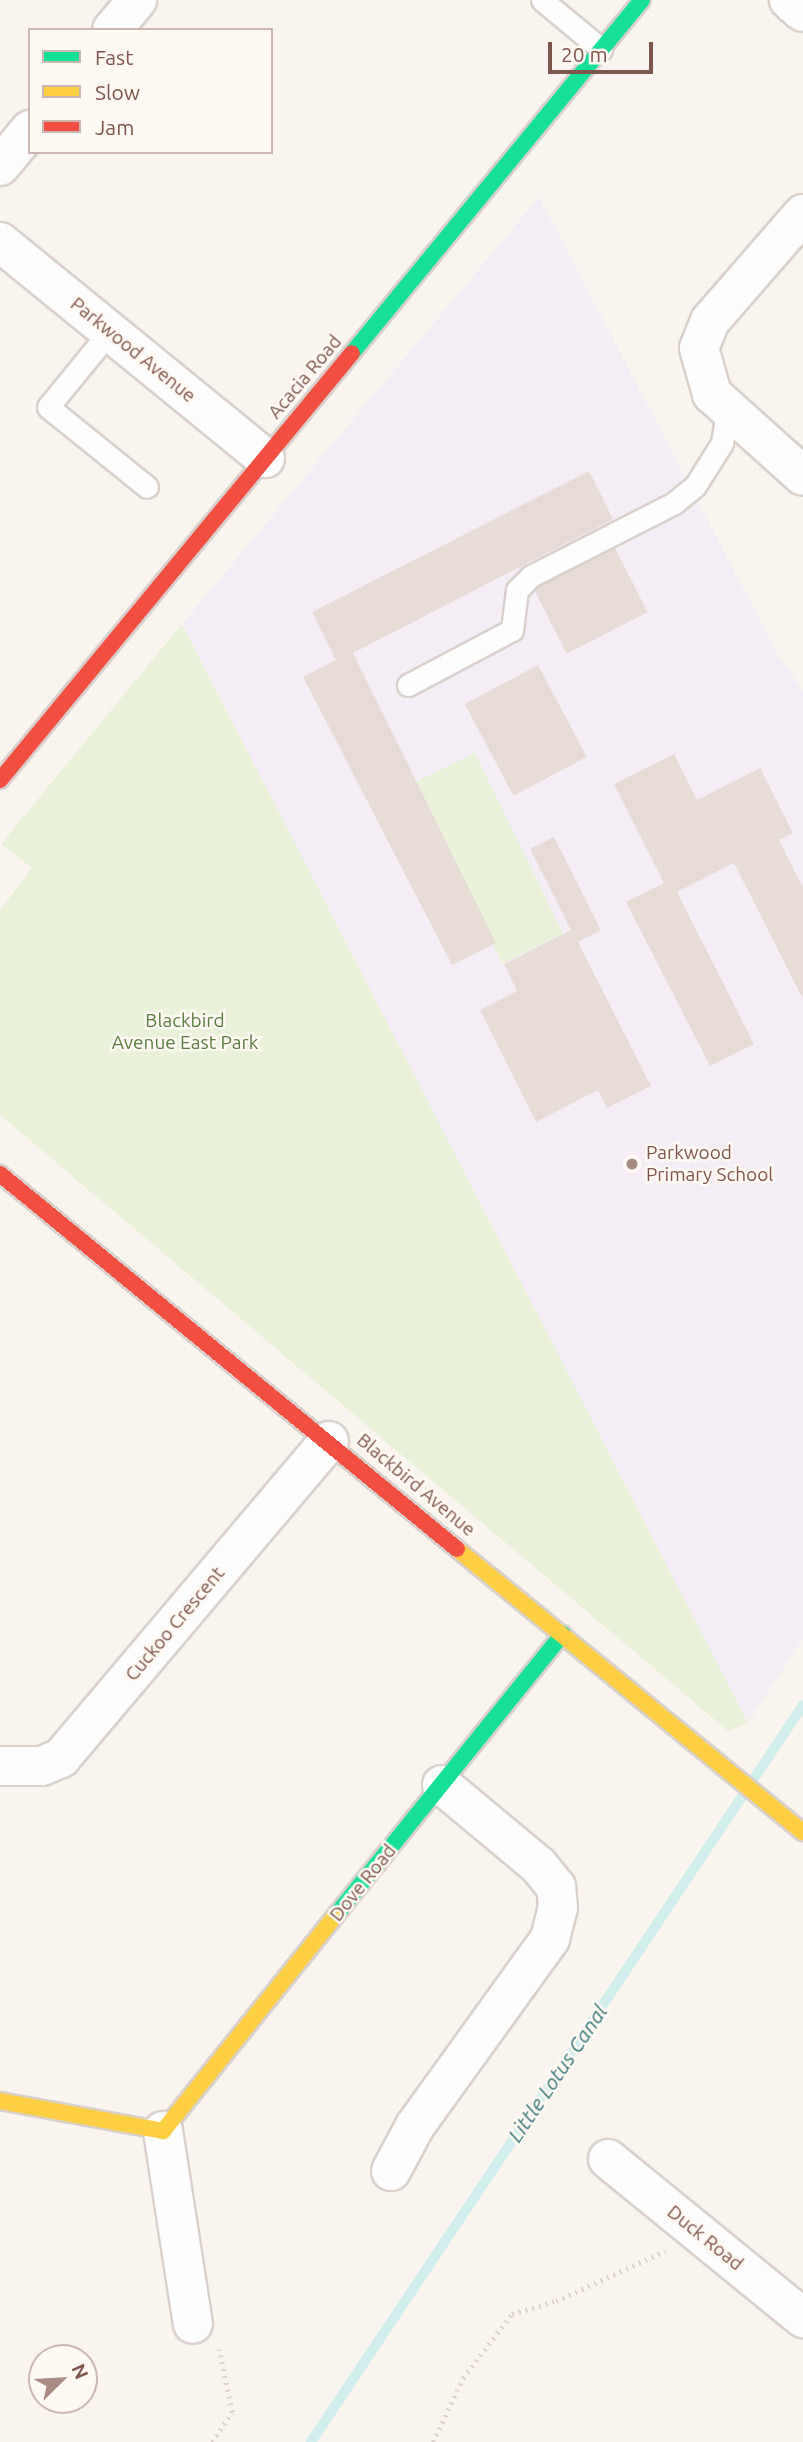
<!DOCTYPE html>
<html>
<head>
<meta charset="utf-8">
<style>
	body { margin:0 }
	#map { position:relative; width:803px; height:2442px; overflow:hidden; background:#faf4ef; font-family:Ubuntu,sans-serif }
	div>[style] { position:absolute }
	.education>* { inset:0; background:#f5edf6 }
	.green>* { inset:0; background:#eaf1d9; transform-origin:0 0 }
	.stream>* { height:10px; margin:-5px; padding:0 5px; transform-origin:5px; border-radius:5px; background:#cfeeec }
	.building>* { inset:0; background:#e7dbd6; transform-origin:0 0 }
	.path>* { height:4.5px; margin-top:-2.25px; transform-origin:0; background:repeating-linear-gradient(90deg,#ddd2ce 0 2px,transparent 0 7px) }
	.roads { filter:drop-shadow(2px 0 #d9d0cc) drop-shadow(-2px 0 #d9d0cc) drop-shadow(0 2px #d9d0cc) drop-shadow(0 -2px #d9d0cc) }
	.lane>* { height:21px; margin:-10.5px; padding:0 10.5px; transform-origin:10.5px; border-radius:10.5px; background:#fefdfd }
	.street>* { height:38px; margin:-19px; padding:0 19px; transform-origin:19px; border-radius:19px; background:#fefdfd }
	.fast>* { height:16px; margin:-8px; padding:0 8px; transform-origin:8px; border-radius:8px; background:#16e098 }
	.slow>* { height:16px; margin:-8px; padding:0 8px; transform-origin:8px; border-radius:8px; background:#ffcf43 }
	.jam>* { height:16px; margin:-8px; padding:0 8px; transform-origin:8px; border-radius:8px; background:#f24e42 }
	.dots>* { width:19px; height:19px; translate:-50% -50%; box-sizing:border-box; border:4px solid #fff9f3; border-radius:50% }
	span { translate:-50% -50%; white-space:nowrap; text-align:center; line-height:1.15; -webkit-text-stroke:5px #fff9f3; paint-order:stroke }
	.street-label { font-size:19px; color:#7d554a }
	.park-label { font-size:19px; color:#597d3e }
	.poi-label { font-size:19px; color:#7d554a }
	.left { translate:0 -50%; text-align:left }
	.water-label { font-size:21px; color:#38797b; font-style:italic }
	.legend { position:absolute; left:28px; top:28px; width:245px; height:126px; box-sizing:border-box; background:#fff9f3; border:2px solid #cbb7af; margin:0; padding:9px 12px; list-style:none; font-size:21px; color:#7d554a }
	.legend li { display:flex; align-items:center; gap:14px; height:35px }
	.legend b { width:35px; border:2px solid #cbb7af }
	.north { position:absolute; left:28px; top:2344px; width:70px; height:70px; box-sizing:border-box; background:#fff9f3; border:2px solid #cbb7af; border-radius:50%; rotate:66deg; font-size:19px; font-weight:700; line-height:28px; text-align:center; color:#7d554a }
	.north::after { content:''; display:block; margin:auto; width:24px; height:32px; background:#a98d84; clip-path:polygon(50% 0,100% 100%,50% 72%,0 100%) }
	.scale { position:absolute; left:548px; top:42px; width:105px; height:32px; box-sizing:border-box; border:4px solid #7d554a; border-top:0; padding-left:9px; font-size:21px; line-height:24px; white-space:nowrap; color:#7d554a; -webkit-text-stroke:5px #fff9f3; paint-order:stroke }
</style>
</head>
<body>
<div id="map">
	<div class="education">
		<div style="clip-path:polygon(539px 197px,777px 653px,803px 691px,803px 1638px,748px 1723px,182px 624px)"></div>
	</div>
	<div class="green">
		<div style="clip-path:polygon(182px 624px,748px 1723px,728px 1731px,0 1115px,0 910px,32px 868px,1px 844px)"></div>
		<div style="left:475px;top:753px;width:201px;height:68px;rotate:64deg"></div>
	</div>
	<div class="stream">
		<div style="left:311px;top:2442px;width:886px;rotate:-56.27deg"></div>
	</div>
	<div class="building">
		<div style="clip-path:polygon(589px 471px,613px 519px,353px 653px,496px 943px,452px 965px,303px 677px,336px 660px,312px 612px)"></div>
		<div style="left:615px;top:548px;width:72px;height:91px;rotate:63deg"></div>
		<div style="left:538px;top:665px;width:104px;height:83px;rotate:62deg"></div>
		<div style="clip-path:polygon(674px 754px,697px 800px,760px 768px,793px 833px,779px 840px,803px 888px,803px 999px,734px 863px,677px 892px,754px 1044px,710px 1066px,626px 902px,664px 883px,614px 784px)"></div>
		<div style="clip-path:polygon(554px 837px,601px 930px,578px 942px,651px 1086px,607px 1108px,598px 1090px,536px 1122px,480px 1010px,517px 991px,504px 964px,571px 930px,530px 849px)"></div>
	</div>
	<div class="path">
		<div style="left:212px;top:2442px;width:36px;rotate:-56deg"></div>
		<div style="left:232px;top:2412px;width:64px;rotate:-101.7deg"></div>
		<div style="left:433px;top:2442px;width:71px;rotate:-64.9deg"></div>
		<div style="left:463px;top:2378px;width:81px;rotate:-52.6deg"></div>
		<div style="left:512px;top:2314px;width:46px;rotate:-16.5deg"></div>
		<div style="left:556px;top:2301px;width:120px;rotate:-24.6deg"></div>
	</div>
	<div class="roads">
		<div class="lane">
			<div style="left:542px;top:0;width:77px;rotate:39.7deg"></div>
			<div style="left:110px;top:331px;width:98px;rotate:129.2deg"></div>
			<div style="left:48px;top:407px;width:127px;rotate:38.9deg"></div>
			<div style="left:408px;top:685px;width:118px;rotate:-27.9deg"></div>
			<div style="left:512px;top:630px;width:40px;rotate:-82.9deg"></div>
			<div style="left:517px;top:590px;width:20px;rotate:-45deg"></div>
			<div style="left:531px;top:576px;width:161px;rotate:-27deg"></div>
			<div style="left:674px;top:503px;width:27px;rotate:-39deg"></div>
			<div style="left:695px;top:486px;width:51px;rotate:-57.9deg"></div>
			<div style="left:722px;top:443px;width:31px;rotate:-81deg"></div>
		</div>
		<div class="street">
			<div style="left:789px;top:0;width:18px;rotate:41deg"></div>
			<div style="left:112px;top:30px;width:39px;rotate:-50deg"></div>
			<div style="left:0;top:166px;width:47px;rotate:-50.2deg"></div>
			<div style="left:803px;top:214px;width:142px;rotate:131deg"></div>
			<div style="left:710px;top:321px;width:29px;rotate:112deg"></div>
			<div style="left:699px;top:348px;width:48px;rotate:74.2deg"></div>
			<div style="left:712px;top:394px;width:122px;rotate:42deg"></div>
			<div style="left:0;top:242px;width:342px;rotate:39.2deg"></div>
			<div style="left:0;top:1766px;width:42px"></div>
			<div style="left:42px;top:1766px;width:21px;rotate:-23deg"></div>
			<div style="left:61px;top:1758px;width:415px;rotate:-49.8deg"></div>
			<div style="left:163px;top:2131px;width:195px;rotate:81.2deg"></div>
			<div style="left:608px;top:2159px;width:252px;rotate:39.2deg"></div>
			<div style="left:391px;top:2171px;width:51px;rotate:-61.9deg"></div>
			<div style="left:415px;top:2126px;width:231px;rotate:-54.2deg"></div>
			<div style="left:550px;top:1939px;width:32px;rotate:-76deg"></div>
			<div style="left:558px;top:1908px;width:21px;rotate:-95deg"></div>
			<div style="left:556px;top:1887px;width:28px;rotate:-129deg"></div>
			<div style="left:538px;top:1865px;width:125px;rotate:-140.2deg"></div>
		</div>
		<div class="fast">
			<div style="left:352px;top:353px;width:457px;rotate:-50.6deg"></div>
			<div style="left:336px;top:1915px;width:361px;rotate:-51.1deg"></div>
		</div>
		<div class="slow">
			<div style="left:457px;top:1549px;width:447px;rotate:39.3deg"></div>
			<div style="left:0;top:2101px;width:166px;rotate:10.4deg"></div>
			<div style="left:163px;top:2131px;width:277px;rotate:-51.3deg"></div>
		</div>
		<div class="jam">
			<div style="left:0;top:780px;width:553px;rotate:-50.5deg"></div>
			<div style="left:0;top:1174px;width:591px;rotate:39.37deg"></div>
		</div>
	</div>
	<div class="dots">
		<div style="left:632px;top:1164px;background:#a98d84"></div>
	</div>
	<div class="street-label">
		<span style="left:133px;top:350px;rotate:39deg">Parkwood Avenue</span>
		<span style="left:305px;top:377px;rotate:-50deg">Acacia Road</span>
		<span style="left:416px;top:1485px;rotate:40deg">Blackbird Avenue</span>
		<span style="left:175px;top:1624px;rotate:-50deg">Cuckoo Crescent</span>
		<span style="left:363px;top:1883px;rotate:-51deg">Dove Road</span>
		<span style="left:705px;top:2238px;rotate:39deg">Duck Road</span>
	</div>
	<div class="park-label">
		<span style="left:185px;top:1032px">Blackbird<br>Avenue East Park</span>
	</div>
	<div class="poi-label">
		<span class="left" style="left:646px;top:1164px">Parkwood<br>Primary School</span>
	</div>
	<div class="water-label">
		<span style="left:557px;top:2073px;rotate:-56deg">Little Lotus Canal</span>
	</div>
	<ul class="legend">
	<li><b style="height:9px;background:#16e098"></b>Fast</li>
	<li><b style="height:9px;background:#ffcf43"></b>Slow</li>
	<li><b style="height:9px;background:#f24e42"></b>Jam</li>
	</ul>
	<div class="north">N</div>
	<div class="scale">20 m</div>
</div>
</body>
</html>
